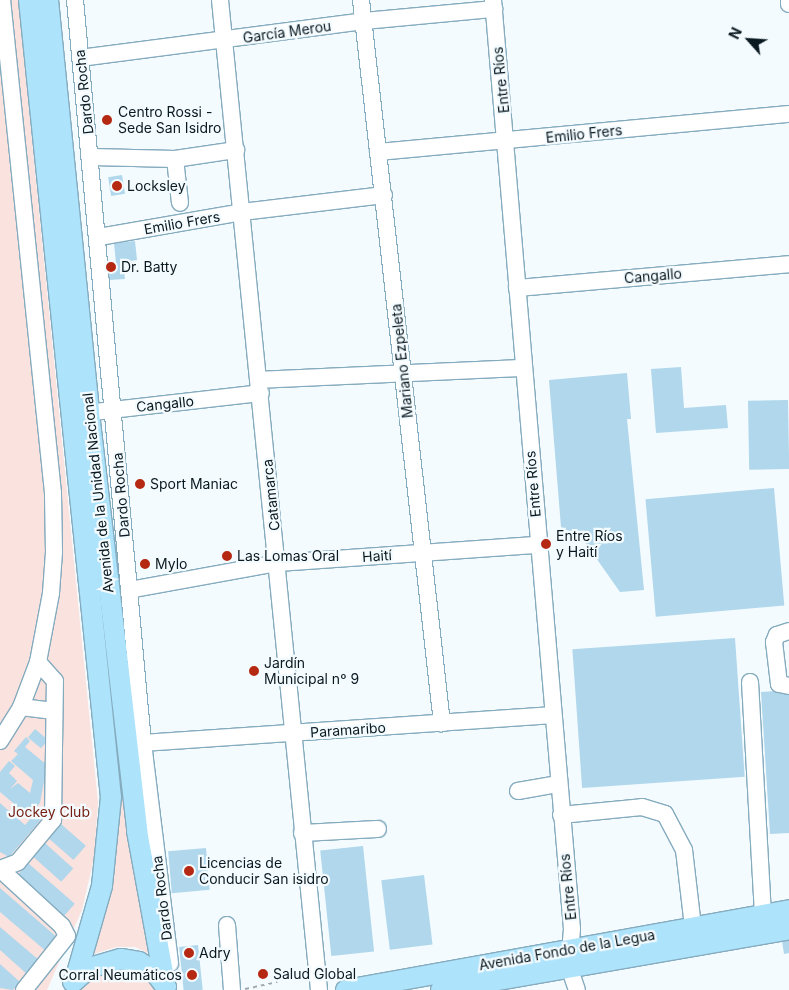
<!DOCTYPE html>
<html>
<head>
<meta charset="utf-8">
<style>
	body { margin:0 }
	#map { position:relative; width:789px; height:990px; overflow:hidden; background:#f3fbff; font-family:Inter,sans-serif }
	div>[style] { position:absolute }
	.green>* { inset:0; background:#fae2de }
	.building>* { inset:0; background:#b0d7eb; transform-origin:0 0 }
	.path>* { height:2px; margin-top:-1px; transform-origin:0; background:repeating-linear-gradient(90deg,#9ea9ae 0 4px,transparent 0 8px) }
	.roads { filter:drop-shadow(1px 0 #85abbe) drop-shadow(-1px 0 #85abbe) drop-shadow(0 1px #85abbe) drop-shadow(0 -1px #85abbe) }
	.minor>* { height:16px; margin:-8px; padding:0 8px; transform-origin:8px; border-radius:8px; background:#fff }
	.major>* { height:20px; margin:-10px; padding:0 10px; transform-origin:10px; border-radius:10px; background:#ade3fb }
	.dots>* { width:14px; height:14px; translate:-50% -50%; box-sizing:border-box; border:2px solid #f3fbff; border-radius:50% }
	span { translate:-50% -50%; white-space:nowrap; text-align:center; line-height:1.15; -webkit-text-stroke:4.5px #f3fbff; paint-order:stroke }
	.street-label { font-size:14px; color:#0a1920 }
	.poi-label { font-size:14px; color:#0a1920 }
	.left { translate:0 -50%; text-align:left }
	.right { translate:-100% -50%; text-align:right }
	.park-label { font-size:14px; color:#741d10 }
	.north { position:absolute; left:724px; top:15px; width:50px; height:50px; -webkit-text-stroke:4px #f3fbff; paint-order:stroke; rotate:296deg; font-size:14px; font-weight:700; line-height:20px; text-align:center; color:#0a1920 }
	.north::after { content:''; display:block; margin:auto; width:18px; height:22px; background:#0a1920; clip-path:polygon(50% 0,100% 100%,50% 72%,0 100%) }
</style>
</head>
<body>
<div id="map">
	<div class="green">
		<div style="clip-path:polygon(0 0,18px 0,98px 803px,94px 858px,82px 910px,47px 990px,0 990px)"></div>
		<div style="clip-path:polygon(86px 446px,154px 956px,135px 947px,117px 947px,90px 955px,110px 889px)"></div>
		<div style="clip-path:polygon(135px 966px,162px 990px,80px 990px,95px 974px)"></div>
	</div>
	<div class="building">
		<div style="left:122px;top:175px;width:19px;height:14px;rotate:81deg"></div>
		<div style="clip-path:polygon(135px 241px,137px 260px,123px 262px,125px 279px,109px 280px,108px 264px,116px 263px,114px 243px)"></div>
		<div style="clip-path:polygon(681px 367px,684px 408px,726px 405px,728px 428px,656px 433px,651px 369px)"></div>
		<div style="clip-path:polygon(627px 373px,631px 419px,627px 419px,644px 590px,620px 592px,582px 538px,561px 527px,549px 380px)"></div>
		<div style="left:788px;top:400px;width:69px;height:40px;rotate:89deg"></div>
		<div style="left:774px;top:488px;width:118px;height:129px;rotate:85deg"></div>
		<div style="left:735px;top:638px;width:139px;height:163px;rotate:86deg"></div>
		<div style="clip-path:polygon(789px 690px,789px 833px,770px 834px,761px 692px)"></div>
		<div style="left:35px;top:729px;width:17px;height:11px;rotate:40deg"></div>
		<div style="clip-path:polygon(26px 737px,30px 741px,25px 747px,47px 765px,40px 803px,34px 810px,42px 818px,9px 857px,0 852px,0 803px,25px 825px,31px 818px,0 792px,0 772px,9px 761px,15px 766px,9px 773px,17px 781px,10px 789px,18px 783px,30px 793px,33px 780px,11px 761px,18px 754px,14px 751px)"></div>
		<div style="left:61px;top:824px;width:33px;height:19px;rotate:41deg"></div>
		<div style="left:45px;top:843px;width:38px;height:18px;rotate:42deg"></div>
		<div style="left:363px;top:846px;width:106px;height:43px;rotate:84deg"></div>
		<div style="left:206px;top:848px;width:42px;height:38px;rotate:85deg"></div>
		<div style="left:28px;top:863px;width:62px;height:16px;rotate:41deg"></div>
		<div style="left:424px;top:875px;width:70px;height:43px;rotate:83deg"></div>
		<div style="clip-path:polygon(0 888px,59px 939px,47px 952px,0 912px)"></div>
		<div style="clip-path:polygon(0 927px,40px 961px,28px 975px,0 950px)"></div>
		<div style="clip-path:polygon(789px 939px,789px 953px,784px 954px,782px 941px)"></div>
		<div style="left:198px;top:945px;width:45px;height:19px;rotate:84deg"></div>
		<div style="clip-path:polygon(0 964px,20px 982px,13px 990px,0 988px)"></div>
	</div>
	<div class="path">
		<div style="left:245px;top:989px;width:33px;rotate:-12deg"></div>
	</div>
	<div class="roads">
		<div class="minor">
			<div style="left:75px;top:0;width:746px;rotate:84.77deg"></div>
			<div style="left:143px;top:743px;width:222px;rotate:83deg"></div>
			<div style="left:220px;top:0;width:995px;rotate:84.29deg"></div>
			<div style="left:361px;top:0;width:728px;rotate:83.61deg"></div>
			<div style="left:493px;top:0;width:932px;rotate:85.14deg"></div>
			<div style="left:572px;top:929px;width:38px;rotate:95deg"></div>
			<div style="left:569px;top:967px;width:24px;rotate:71deg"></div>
			<div style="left:789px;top:0;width:4px;rotate:90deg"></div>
			<div style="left:80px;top:58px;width:286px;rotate:-7.4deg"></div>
			<div style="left:364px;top:21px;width:131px;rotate:-5.3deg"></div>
			<div style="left:378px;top:152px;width:413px;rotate:-5.3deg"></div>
			<div style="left:92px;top:157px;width:83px;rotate:1.4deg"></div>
			<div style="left:175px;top:159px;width:62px;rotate:-8.4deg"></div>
			<div style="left:175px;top:159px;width:44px;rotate:83.5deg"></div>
			<div style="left:99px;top:237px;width:145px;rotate:-9.9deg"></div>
			<div style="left:242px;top:212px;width:143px;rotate:-6.8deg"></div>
			<div style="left:517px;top:288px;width:273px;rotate:-5deg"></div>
			<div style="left:259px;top:380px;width:265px;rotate:-2.6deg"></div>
			<div style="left:77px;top:414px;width:185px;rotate:-6.5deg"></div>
			<div style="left:129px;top:590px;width:151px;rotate:-10.3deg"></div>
			<div style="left:278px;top:563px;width:261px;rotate:-4deg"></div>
			<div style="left:789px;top:631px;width:13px;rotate:162deg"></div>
			<div style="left:777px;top:635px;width:8px;rotate:113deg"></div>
			<div style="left:774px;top:642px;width:42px;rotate:83.2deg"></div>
			<div style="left:779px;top:684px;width:10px;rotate:11deg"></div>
			<div style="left:750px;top:682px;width:233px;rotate:86.8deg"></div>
			<div style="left:21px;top:707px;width:33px;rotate:7deg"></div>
			<div style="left:0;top:741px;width:40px;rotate:-58deg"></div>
			<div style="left:21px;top:707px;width:48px;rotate:-69.3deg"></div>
			<div style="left:38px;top:662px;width:70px;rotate:-79.3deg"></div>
			<div style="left:51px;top:593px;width:41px;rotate:-85.8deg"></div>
			<div style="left:54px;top:552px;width:59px;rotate:-91deg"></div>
			<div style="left:53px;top:493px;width:496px;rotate:-95.9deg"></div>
			<div style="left:143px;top:743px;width:411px;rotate:-3.9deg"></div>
			<div style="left:518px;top:791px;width:41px;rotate:-9.9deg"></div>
			<div style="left:561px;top:815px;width:81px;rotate:-5.6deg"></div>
			<div style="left:642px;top:807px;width:24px;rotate:17deg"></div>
			<div style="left:665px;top:814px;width:41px;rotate:62.2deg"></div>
			<div style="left:684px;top:850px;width:78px;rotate:83.3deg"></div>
			<div style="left:302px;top:833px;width:76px;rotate:-3deg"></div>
			<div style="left:0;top:869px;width:19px;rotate:-21deg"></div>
			<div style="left:18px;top:862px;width:55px;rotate:-50.2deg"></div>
			<div style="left:53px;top:820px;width:139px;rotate:-89.2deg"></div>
			<div style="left:55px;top:681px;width:25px;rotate:-132deg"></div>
			<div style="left:0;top:869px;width:84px;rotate:42.6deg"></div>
			<div style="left:62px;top:926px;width:11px;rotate:63deg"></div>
			<div style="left:67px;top:936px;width:69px;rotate:128.5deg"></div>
			<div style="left:227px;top:925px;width:65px;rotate:85.6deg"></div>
		</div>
		<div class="major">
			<div style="left:29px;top:0;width:801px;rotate:84.13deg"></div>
			<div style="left:111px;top:797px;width:89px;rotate:95.8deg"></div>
			<div style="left:102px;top:886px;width:98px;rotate:106deg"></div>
			<div style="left:48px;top:0;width:415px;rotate:84.3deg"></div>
			<div style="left:89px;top:413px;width:421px;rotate:83.4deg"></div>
			<div style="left:137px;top:831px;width:156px;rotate:79.6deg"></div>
			<div style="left:73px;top:982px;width:21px;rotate:-41deg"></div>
			<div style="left:89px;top:968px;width:33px;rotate:-16deg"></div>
			<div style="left:121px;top:959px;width:18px;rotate:9deg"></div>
			<div style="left:139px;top:962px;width:17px;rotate:31deg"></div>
			<div style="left:154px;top:971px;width:20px;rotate:53deg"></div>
			<div style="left:346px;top:990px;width:450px;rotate:-10.2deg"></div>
			<div style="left:441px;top:990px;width:353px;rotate:-9.9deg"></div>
		</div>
	</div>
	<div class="dots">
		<div style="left:107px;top:120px;background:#b52812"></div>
		<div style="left:117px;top:186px;background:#b52812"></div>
		<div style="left:111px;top:267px;background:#b52812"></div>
		<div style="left:140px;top:484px;background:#b52812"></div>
		<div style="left:546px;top:544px;background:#b52812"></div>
		<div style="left:227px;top:556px;background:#b52812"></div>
		<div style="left:145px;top:564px;background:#b52812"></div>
		<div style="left:254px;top:671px;background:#b52812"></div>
		<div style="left:189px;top:871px;background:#b52812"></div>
		<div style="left:189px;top:953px;background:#b52812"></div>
		<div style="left:263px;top:974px;background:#b52812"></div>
		<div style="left:192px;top:975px;background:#b52812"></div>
	</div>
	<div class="street-label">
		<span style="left:287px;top:32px;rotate:-8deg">García Merou</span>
		<span style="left:501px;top:80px;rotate:-96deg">Entre Ríos</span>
		<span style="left:84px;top:92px;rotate:-96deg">Dardo Rocha</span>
		<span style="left:584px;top:134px;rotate:-6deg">Emilio Frers</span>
		<span style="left:182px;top:223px;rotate:-10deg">Emilio Frers</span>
		<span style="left:653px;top:276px;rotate:-5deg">Cangallo</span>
		<span style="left:402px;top:361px;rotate:-96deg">Mariano Ezpeleta</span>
		<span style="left:165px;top:404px;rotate:-6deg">Cangallo</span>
		<span style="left:533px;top:484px;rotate:-95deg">Entre Ríos</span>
		<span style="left:98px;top:493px;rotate:-96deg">Avenida de la Unidad Nacional</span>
		<span style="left:121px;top:495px;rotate:-95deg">Dardo Rocha</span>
		<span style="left:271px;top:495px;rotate:-96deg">Catamarca</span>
		<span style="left:377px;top:556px;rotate:-4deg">Haití</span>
		<span style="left:348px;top:730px;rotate:-4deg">Paramaribo</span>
		<span style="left:568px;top:887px;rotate:-96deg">Entre Ríos</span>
		<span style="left:162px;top:898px;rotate:-97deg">Dardo Rocha</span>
		<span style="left:567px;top:950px;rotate:-10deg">Avenida Fondo de la Legua</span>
	</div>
	<div class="poi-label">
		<span class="left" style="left:118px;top:120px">Centro Rossi -<br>Sede San Isidro</span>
		<span class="left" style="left:127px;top:186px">Locksley</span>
		<span class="left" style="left:121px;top:267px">Dr. Batty</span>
		<span class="left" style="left:150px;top:484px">Sport Maniac</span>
		<span class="left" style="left:556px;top:544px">Entre Ríos<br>y Haití</span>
		<span class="left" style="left:237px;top:556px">Las Lomas Oral</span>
		<span class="left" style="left:155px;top:564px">Mylo</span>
		<span class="left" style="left:264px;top:671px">Jardín<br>Municipal nº 9</span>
		<span class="left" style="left:199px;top:871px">Licencias de<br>Conducir San isidro</span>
		<span class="left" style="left:199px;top:953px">Adry</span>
		<span class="left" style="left:273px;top:974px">Salud Global</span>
		<span class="right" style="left:182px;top:975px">Corral Neumáticos</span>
	</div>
	<div class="park-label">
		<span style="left:49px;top:812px">Jockey Club</span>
	</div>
	<div class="north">N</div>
</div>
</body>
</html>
